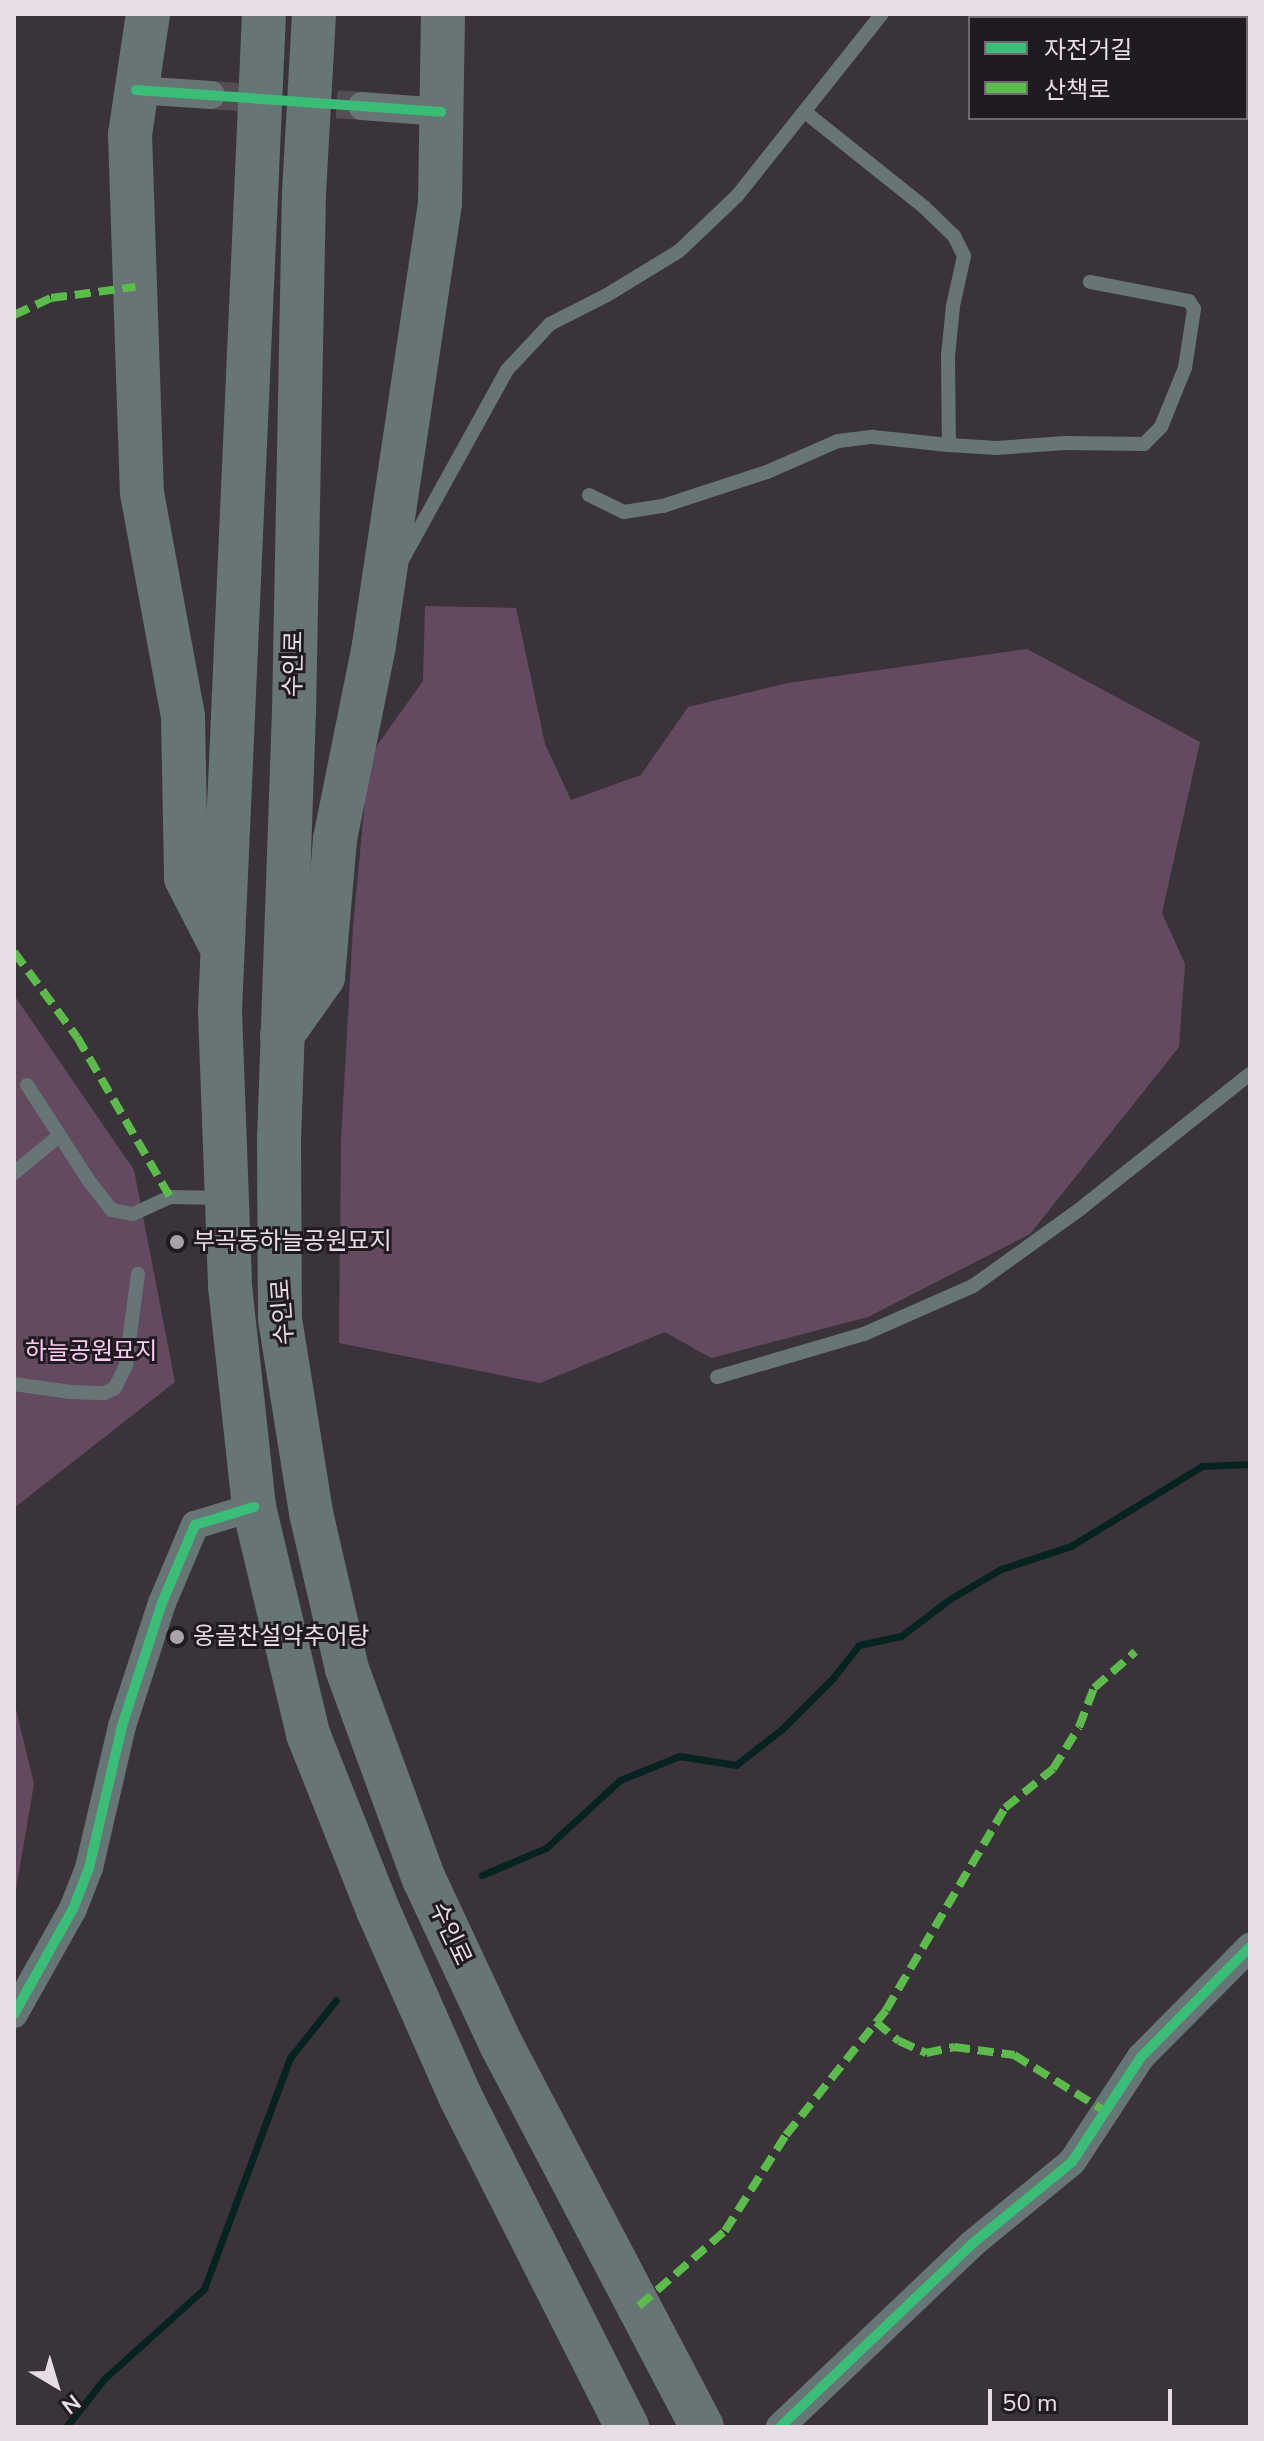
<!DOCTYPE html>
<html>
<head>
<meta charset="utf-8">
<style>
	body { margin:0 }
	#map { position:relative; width:1264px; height:2441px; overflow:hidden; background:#3a343a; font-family:"Nunito Sans","Noto Sans KR",sans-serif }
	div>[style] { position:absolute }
	.green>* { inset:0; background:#644a60 }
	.stream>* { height:7px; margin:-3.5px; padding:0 3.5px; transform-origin:3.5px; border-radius:3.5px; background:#062321 }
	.minor-tunnel>* { height:28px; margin-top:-14px; transform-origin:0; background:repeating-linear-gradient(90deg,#544d54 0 28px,transparent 0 42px) }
	.service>* { height:14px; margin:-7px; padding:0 7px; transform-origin:7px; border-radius:7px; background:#677576 }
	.minor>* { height:28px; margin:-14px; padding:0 14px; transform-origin:14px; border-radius:14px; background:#677576 }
	.primary>* { height:44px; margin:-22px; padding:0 22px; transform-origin:22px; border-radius:22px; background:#677576 }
	.quiet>* { height:8px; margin-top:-4px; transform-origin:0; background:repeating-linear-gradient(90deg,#5cbc4b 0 16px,transparent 0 24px) }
	.cycleway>* { height:10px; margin:-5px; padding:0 5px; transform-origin:5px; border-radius:5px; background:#3abd76 }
	.dots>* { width:22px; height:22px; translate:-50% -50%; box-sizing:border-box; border:4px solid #211a20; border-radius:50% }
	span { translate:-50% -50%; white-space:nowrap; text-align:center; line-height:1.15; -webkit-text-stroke:6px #211a20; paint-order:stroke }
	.street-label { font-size:24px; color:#e6dde5 }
	.poi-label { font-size:24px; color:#e6dde5 }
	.left { translate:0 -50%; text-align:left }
	.park-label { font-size:24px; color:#facbf3 }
	.frame { position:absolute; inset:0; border:16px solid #e6dde5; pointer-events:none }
	.legend { position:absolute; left:968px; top:16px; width:280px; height:104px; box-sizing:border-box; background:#211a20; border:2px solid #70686f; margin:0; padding:10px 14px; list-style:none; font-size:24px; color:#e6dde5 }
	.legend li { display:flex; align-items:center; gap:16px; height:40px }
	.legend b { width:40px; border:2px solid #70686f }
	.north { position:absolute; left:16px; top:2345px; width:80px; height:80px; -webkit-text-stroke:6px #211a20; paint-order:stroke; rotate:142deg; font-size:22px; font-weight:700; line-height:32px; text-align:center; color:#e6dde5 }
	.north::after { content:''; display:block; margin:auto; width:28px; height:36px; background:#e6dde5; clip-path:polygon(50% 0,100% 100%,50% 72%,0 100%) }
	.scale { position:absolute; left:988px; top:2389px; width:184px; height:36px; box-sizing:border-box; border:4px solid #e6dde5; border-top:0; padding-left:10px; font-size:24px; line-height:28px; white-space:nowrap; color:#e6dde5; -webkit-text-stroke:6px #211a20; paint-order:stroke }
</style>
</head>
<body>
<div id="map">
	<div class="green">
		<div style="clip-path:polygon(425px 606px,516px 608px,545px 744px,571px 800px,641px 775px,688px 707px,788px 683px,1027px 649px,1200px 742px,1162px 913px,1185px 964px,1179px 1047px,1030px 1234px,868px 1317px,711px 1358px,665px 1332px,540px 1383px,339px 1343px,341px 1141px,353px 927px,369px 757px,423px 681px)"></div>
		<div style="clip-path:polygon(14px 995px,134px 1170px,175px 1382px,14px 1508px)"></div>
		<div style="clip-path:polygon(14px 1701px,34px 1784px,14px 1901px)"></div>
	</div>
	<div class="stream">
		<div style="left:482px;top:1875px;width:69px;rotate:-22.9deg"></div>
		<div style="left:546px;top:1848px;width:100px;rotate:-42.6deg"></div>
		<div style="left:620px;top:1780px;width:64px;rotate:-22.1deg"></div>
		<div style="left:679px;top:1756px;width:58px;rotate:9deg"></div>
		<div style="left:736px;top:1765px;width:60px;rotate:-38.2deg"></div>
		<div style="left:783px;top:1728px;width:69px;rotate:-45deg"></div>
		<div style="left:832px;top:1679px;width:43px;rotate:-51.5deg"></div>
		<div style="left:859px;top:1645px;width:43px;rotate:-12.1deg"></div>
		<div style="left:901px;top:1636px;width:61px;rotate:-37.1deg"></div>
		<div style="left:950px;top:1599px;width:59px;rotate:-30.5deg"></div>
		<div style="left:1001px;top:1569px;width:74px;rotate:-18.2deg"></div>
		<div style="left:1071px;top:1546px;width:153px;rotate:-31.4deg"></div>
		<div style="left:1202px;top:1466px;width:48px;rotate:-2.4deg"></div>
		<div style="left:66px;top:2427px;width:61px;rotate:-51.6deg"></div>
		<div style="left:104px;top:2379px;width:135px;rotate:-42deg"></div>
		<div style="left:204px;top:2289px;width:246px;rotate:-69.6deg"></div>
		<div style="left:290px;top:2058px;width:74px;rotate:-51.6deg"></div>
	</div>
	<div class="minor-tunnel">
		<div style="left:211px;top:95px;width:151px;rotate:4.2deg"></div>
	</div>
	<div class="service">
		<div style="left:805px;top:112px;width:152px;rotate:38.6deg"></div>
		<div style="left:924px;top:207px;width:42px;rotate:44deg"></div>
		<div style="left:954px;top:236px;width:22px;rotate:63deg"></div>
		<div style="left:964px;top:256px;width:51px;rotate:102.4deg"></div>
		<div style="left:953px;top:306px;width:50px;rotate:95.7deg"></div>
		<div style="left:948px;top:356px;width:89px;rotate:89.4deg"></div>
		<div style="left:949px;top:445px;width:48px;rotate:3.6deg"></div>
		<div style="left:997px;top:448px;width:68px;rotate:-4.2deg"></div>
		<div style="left:1065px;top:443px;width:79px;rotate:0.7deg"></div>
		<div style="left:1144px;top:444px;width:24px;rotate:-45deg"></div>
		<div style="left:1161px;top:427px;width:64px;rotate:-67.9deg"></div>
		<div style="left:1185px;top:368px;width:60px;rotate:-81.3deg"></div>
		<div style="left:1194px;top:309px;width:9px;rotate:-122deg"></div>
		<div style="left:1189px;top:301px;width:101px;rotate:-169.1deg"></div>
		<div style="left:589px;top:495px;width:39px;rotate:26deg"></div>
		<div style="left:624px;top:512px;width:39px;rotate:-9deg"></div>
		<div style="left:663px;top:506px;width:109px;rotate:-18.1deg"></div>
		<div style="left:767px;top:472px;width:77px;rotate:-23.6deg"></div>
		<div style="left:838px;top:441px;width:35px;rotate:-7deg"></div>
		<div style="left:873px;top:437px;width:76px;rotate:6deg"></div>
		<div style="left:401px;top:562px;width:219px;rotate:-61.1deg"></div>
		<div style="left:507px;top:370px;width:63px;rotate:-46.9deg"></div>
		<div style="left:550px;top:324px;width:64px;rotate:-27deg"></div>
		<div style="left:607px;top:295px;width:84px;rotate:-31.4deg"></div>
		<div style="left:679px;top:251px;width:80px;rotate:-43.5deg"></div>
		<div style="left:737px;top:196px;width:233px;rotate:-51.5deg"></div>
		<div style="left:27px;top:1085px;width:114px;rotate:57.1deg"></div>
		<div style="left:89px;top:1181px;width:37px;rotate:52deg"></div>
		<div style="left:112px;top:1210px;width:21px;rotate:11deg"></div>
		<div style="left:133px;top:1214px;width:41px;rotate:-24.7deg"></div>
		<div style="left:170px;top:1197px;width:52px;rotate:1.1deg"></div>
		<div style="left:14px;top:1173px;width:58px;rotate:-39.4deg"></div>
		<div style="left:717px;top:1377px;width:153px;rotate:-16.3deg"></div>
		<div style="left:864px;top:1334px;width:119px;rotate:-23.8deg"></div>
		<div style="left:973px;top:1286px;width:132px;rotate:-35.7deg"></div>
		<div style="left:1080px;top:1209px;width:217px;rotate:-38.5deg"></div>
		<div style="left:14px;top:1384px;width:57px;rotate:8.1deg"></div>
		<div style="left:70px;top:1392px;width:34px;rotate:2deg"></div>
		<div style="left:104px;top:1393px;width:12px;rotate:-24deg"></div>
		<div style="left:115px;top:1388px;width:25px;rotate:-64deg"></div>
		<div style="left:126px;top:1365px;width:92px;rotate:-82.5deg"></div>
	</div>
	<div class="minor">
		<div style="left:136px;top:90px;width:75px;rotate:3.8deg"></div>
		<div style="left:362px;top:106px;width:79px;rotate:4.3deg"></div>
		<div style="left:14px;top:2014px;width:120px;rotate:-60.7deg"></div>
		<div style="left:73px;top:1909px;width:44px;rotate:-68.7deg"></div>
		<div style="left:89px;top:1868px;width:146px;rotate:-76.9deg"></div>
		<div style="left:122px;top:1726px;width:129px;rotate:-72deg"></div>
		<div style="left:162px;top:1603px;width:85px;rotate:-67.1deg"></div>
		<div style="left:195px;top:1525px;width:62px;rotate:-17deg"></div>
		<div style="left:780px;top:2427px;width:265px;rotate:-43.6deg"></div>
		<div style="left:972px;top:2244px;width:129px;rotate:-39.4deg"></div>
		<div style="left:1072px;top:2162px;width:126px;rotate:-56.7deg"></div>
		<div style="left:1141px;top:2057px;width:155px;rotate:-45.3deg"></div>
	</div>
	<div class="primary">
		<div style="left:148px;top:14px;width:121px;rotate:98.5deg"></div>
		<div style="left:130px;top:134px;width:359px;rotate:88.1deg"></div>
		<div style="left:142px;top:493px;width:228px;rotate:79.6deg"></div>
		<div style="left:183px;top:717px;width:161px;rotate:88.9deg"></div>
		<div style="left:186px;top:878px;width:76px;rotate:62.8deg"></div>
		<div style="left:264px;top:14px;width:998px;rotate:92.53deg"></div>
		<div style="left:220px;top:1011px;width:275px;rotate:87.9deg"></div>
		<div style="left:230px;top:1286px;width:222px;rotate:83.8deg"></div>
		<div style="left:254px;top:1507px;width:233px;rotate:76.6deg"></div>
		<div style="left:308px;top:1734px;width:189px;rotate:68.3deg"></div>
		<div style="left:378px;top:1910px;width:203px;rotate:66.2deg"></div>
		<div style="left:460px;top:2096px;width:371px;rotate:63.2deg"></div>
		<div style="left:314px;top:14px;width:178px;rotate:93.2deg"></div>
		<div style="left:304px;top:192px;width:519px;rotate:91.1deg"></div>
		<div style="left:294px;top:711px;width:427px;rotate:92deg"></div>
		<div style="left:279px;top:1138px;width:181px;rotate:89.7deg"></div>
		<div style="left:280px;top:1319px;width:196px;rotate:80.9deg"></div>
		<div style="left:311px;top:1513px;width:160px;rotate:77deg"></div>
		<div style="left:347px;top:1669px;width:224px;rotate:69.9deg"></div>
		<div style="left:424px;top:1879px;width:184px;rotate:65deg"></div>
		<div style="left:502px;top:2046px;width:430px;rotate:62.3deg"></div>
		<div style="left:282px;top:1035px;width:71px;rotate:-54.7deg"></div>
		<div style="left:323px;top:977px;width:139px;rotate:-85deg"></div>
		<div style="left:335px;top:839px;width:198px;rotate:-78.6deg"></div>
		<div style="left:374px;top:645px;width:447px;rotate:-81.5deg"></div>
		<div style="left:440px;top:203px;width:189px;rotate:-89.1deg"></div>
	</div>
	<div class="quiet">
		<div style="left:14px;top:315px;width:41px;rotate:-24.7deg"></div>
		<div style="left:51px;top:298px;width:85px;rotate:-7.5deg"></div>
		<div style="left:14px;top:952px;width:106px;rotate:53.5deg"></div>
		<div style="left:77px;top:1037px;width:185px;rotate:59.8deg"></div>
		<div style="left:876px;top:2022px;width:30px;rotate:40deg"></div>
		<div style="left:899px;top:2041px;width:30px;rotate:24deg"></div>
		<div style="left:926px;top:2053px;width:29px;rotate:-12deg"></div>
		<div style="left:954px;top:2047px;width:61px;rotate:7.6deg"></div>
		<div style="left:1014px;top:2055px;width:105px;rotate:31.7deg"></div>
		<div style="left:639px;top:2306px;width:114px;rotate:-41.1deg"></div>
		<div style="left:725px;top:2231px;width:114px;rotate:-57.6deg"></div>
		<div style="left:786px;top:2135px;width:160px;rotate:-51.3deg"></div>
		<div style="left:886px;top:2010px;width:234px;rotate:-59.5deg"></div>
		<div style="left:1005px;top:1808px;width:62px;rotate:-39.1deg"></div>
		<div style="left:1053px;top:1769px;width:49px;rotate:-58.2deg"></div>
		<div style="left:1079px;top:1727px;width:42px;rotate:-69deg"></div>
		<div style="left:1094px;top:1688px;width:55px;rotate:-41.3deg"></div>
	</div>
	<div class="cycleway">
		<div style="left:136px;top:90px;width:306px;rotate:4.1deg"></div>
		<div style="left:14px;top:2014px;width:120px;rotate:-60.7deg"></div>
		<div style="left:73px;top:1909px;width:44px;rotate:-68.7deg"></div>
		<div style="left:89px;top:1868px;width:146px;rotate:-76.9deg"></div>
		<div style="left:122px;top:1726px;width:129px;rotate:-72deg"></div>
		<div style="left:162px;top:1603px;width:85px;rotate:-67.1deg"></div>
		<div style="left:195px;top:1525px;width:62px;rotate:-17deg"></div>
		<div style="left:780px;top:2427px;width:265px;rotate:-43.6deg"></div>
		<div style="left:972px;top:2244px;width:129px;rotate:-39.4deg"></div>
		<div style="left:1072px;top:2162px;width:126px;rotate:-56.7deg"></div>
		<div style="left:1141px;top:2057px;width:155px;rotate:-45.3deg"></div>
	</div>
	<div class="dots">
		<div style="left:177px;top:1242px;background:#aaa2a9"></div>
		<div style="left:177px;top:1637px;background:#aaa2a9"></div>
	</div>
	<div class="street-label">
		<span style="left:294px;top:664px;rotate:-89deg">수인로</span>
		<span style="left:283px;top:1312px;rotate:-94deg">수인로</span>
		<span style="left:450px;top:1934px;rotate:65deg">수인로</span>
	</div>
	<div class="poi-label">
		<span class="left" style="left:193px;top:1242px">부곡동하늘공원묘지</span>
		<span class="left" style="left:193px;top:1637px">옹골찬설악추어탕</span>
	</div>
	<div class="park-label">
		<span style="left:91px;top:1352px">하늘공원묘지</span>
	</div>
	<div class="frame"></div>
	<ul class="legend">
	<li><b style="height:10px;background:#3abd76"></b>자전거길</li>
	<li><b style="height:10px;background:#5cbc4b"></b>산책로</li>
	</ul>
	<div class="north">N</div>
	<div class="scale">50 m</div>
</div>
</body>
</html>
